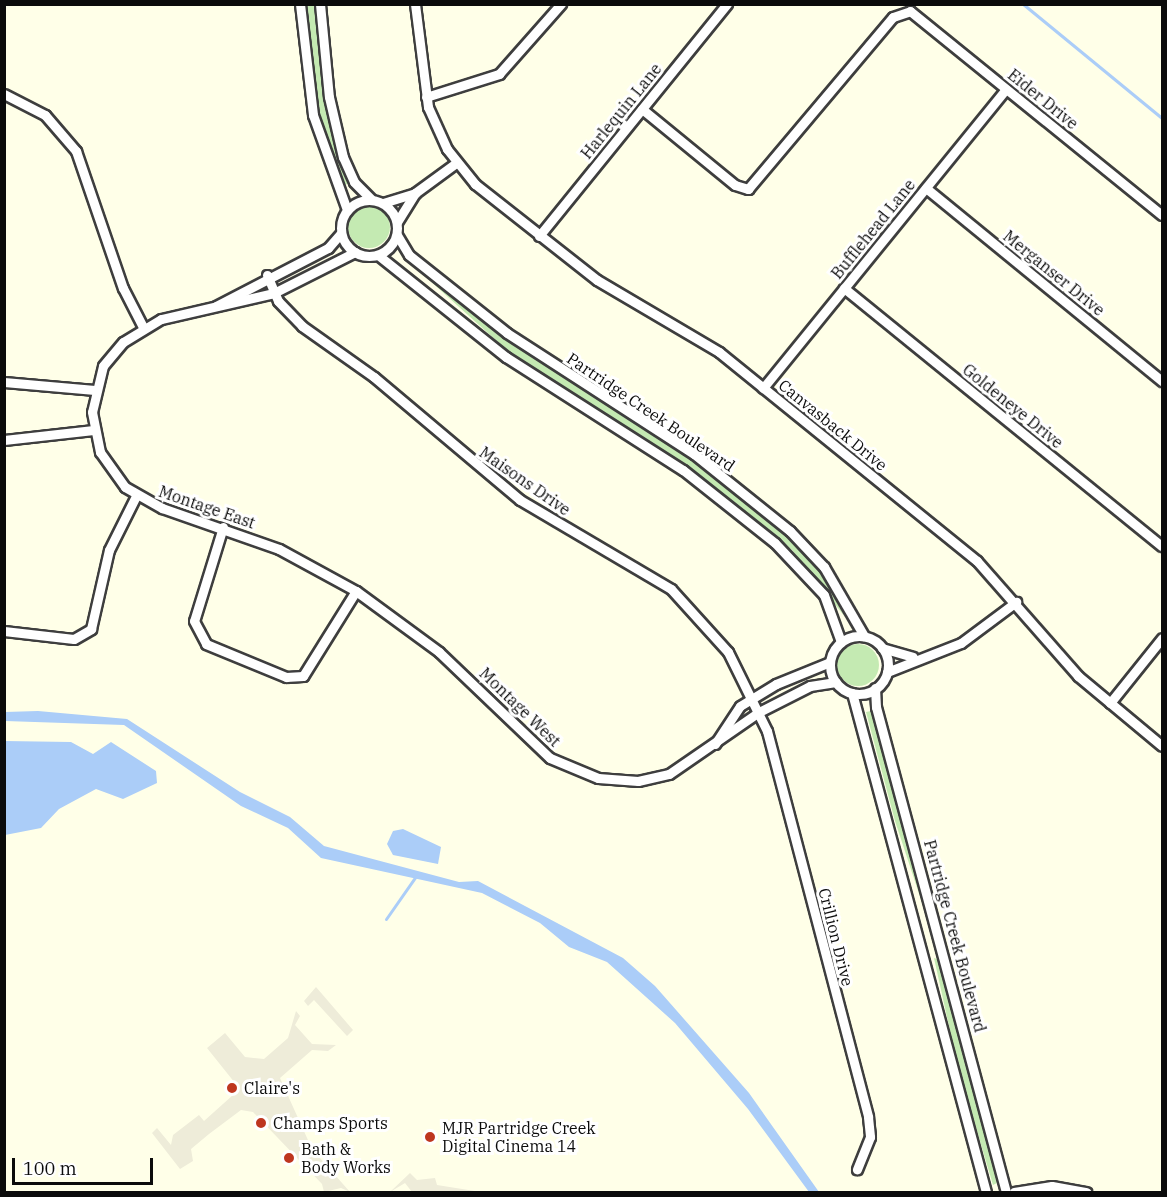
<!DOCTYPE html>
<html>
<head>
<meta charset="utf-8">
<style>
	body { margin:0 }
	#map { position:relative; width:1167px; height:1197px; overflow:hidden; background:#ffffe8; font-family:"IBM Plex Serif",serif }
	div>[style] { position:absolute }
	.green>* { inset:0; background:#c4eab2 }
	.round { border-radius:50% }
	.plaza>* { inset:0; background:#eeecd9 }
	.water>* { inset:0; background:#abcdf8 }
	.stream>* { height:3px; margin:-1.5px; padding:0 1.5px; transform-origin:1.5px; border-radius:1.5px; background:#abcdf8 }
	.roads { filter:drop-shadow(2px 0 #3e3e3e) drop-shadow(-2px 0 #3e3e3e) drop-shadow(0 2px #3e3e3e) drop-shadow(0 -2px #3e3e3e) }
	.street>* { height:9px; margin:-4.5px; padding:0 4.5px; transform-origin:4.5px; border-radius:4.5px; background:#fff }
	.street>.ring { margin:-4.5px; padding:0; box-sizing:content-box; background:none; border:9px solid #fff; border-radius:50% }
	.dots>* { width:16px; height:16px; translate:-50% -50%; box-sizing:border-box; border:3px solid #fff; border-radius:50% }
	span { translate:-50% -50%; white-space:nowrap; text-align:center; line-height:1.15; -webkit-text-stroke:6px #fff; paint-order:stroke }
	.street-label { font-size:16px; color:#0b0b0b }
	.poi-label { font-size:16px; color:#0b0b0b }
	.left { translate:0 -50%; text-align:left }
	.frame { position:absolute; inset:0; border:6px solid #0b0b0b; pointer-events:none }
	.scale { position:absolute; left:12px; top:1158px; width:141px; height:27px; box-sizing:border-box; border:3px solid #0b0b0b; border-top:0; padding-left:8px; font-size:18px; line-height:21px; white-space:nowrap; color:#0b0b0b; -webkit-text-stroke:4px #fff; paint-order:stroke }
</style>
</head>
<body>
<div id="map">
	<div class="green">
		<div style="clip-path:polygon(305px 5px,314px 5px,325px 105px,349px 183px,345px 185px,320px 122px)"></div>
		<div class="round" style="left:348px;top:206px;width:42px;height:42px"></div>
		<div style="clip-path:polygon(407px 260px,506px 339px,691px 459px,791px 538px,819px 570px,845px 617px,792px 550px,690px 469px,511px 354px)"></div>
		<div class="round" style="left:837px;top:644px;width:42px;height:42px"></div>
		<div style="clip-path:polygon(871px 711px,902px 817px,931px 930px,895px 821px,866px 712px)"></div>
		<div style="clip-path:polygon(934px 958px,940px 960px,997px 1183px,993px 1185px,958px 1067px)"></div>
	</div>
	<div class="plaza">
		<div style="clip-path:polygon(316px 987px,353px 1030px,347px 1036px,314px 1000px,308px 1006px,304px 1001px)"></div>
		<div style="clip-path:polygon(296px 1011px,300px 1016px,295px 1025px,312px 1044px,336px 1045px,328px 1051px,312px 1050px,280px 1078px,312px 1149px,350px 1192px,341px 1188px,324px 1192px,322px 1184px,253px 1112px,241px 1110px,209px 1134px,191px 1149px,193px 1161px,180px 1169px,152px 1133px,157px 1128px,171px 1145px,173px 1135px,199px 1115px,204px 1121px,233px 1095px,235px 1083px,207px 1048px,225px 1033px,245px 1057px,264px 1059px,288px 1038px)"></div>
		<div style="clip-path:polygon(410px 1173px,417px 1180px,435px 1178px,437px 1185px,481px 1192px,412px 1192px,405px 1183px,390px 1192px)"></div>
	</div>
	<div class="water">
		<div style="clip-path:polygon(38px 711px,127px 719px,240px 792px,290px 817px,324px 846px,459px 882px,478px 881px,623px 958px,655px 986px,749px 1093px,819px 1192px,809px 1192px,748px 1109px,675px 1023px,607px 962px,569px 947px,540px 923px,482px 893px,321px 858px,288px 828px,241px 806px,124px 725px,5px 721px,5px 712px)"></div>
		<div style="clip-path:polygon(4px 741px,71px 742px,93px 754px,111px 742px,156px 771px,157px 783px,123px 799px,96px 789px,59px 809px,41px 828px,5px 835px)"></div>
		<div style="clip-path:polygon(403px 829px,441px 847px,438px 864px,393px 855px,387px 844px,393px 831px)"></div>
	</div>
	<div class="stream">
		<div style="left:1023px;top:4px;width:180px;rotate:39.4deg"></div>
		<div style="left:386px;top:919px;width:52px;rotate:-55.1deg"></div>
	</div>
	<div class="roads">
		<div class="street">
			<div style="left:300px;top:4px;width:112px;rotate:83.3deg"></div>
			<div style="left:313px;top:115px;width:101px;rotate:70.3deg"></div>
			<div style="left:320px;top:4px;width:93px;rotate:84.5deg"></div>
			<div style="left:329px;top:97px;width:62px;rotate:76.9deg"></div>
			<div style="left:343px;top:157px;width:27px;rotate:66deg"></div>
			<div style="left:354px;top:182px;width:24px;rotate:45deg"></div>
			<div style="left:415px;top:4px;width:104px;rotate:82.8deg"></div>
			<div style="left:428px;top:107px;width:46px;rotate:65.7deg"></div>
			<div style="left:447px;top:149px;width:45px;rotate:51.3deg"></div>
			<div style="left:475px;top:184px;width:155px;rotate:38.2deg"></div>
			<div style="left:597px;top:280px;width:142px;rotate:30.5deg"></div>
			<div style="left:719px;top:352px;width:332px;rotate:39deg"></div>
			<div style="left:977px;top:561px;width:153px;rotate:48.7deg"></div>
			<div style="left:1078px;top:676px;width:109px;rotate:39.8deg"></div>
			<div style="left:4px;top:94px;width:46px;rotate:27.1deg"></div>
			<div style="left:45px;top:115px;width:48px;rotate:49.3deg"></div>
			<div style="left:76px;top:151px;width:145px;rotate:71.1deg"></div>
			<div style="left:123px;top:288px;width:44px;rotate:62.9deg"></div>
			<div style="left:426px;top:97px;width:77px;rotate:-17.5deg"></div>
			<div style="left:499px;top:74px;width:94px;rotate:-48.5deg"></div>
			<div style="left:642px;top:109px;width:120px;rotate:39.3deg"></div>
			<div style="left:735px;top:185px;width:14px;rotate:17deg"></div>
			<div style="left:748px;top:189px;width:225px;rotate:-49.9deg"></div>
			<div style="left:893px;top:17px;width:18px;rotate:-19deg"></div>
			<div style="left:910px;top:11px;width:324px;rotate:39deg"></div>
			<div style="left:926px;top:188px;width:305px;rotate:39.3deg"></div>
			<div class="ring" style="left:341px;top:200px;width:47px;height:47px"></div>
			<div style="left:383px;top:203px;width:34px;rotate:-17deg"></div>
			<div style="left:415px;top:193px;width:51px;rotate:-36.2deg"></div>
			<div style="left:397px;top:222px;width:34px;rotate:-58deg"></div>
			<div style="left:397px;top:235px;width:23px;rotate:59deg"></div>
			<div style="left:409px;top:255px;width:125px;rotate:38.5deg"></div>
			<div style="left:507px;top:333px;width:223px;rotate:32.9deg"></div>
			<div style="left:694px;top:454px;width:123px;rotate:38.7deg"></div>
			<div style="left:790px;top:531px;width:50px;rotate:46.6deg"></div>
			<div style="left:824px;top:567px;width:80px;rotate:59.9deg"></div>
			<div style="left:539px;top:236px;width:299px;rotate:-51deg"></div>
			<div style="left:355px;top:252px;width:91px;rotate:153.2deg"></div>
			<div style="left:274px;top:293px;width:116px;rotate:167deg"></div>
			<div style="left:161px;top:319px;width:44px;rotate:148.8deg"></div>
			<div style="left:123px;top:342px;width:31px;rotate:130deg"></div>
			<div style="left:103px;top:366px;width:47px;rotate:103.4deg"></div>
			<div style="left:92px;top:412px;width:41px;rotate:78.7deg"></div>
			<div style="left:100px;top:452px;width:43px;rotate:54.5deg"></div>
			<div style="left:125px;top:487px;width:43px;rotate:29.6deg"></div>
			<div style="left:162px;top:508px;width:124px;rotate:19.3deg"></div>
			<div style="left:279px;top:549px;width:88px;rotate:28.6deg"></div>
			<div style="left:356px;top:591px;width:103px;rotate:36.3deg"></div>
			<div style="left:439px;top:652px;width:153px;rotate:43.7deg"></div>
			<div style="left:550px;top:758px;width:52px;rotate:22.6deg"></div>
			<div style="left:598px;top:778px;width:40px;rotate:4.3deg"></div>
			<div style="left:638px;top:781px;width:32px;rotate:-13deg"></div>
			<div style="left:669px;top:774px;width:109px;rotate:-34.6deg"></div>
			<div style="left:759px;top:712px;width:57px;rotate:-27deg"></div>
			<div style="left:810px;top:686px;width:26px;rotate:-9deg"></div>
			<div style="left:378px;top:255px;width:164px;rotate:38.6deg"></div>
			<div style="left:506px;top:357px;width:210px;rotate:32.6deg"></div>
			<div style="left:683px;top:470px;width:117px;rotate:38.4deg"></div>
			<div style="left:775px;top:543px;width:71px;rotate:46.7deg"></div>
			<div style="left:824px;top:595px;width:50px;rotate:70.1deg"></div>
			<div style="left:267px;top:275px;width:28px;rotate:67deg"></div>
			<div style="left:278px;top:301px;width:35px;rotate:46deg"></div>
			<div style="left:302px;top:326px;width:88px;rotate:35.3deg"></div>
			<div style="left:374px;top:377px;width:191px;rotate:40.1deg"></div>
			<div style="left:520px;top:500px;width:175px;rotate:30.5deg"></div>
			<div style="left:671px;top:589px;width:85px;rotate:47.9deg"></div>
			<div style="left:728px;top:652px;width:88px;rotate:63.7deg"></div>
			<div style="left:767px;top:731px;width:399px;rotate:75.3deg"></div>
			<div style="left:868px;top:1117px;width:20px;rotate:84deg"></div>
			<div style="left:870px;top:1137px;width:35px;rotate:112deg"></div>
			<div style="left:844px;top:288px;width:409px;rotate:39.1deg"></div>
			<div style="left:216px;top:306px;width:126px;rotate:-27.4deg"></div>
			<div style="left:328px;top:248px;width:20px;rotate:-49deg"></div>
			<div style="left:4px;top:382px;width:91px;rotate:5deg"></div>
			<div style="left:763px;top:388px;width:385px;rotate:-50.9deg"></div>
			<div style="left:4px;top:440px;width:90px;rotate:-6.4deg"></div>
			<div style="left:223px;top:527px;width:98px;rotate:107.1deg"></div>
			<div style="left:194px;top:621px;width:26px;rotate:62deg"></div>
			<div style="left:206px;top:644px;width:87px;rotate:22.4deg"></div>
			<div style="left:286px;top:677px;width:17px;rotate:-3deg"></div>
			<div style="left:303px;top:676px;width:100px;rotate:-58.1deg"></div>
			<div style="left:4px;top:631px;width:70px;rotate:6.5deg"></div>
			<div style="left:74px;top:639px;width:20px;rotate:-30deg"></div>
			<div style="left:91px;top:629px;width:81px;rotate:-77.2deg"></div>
			<div style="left:109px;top:550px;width:60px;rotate:-63.4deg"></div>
			<div class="ring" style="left:830px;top:636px;width:49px;height:49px"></div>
			<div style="left:882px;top:648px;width:32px;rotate:16deg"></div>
			<div style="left:887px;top:672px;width:79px;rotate:-21.4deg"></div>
			<div style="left:961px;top:643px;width:69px;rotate:-36.7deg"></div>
			<div style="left:875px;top:688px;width:19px;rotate:87deg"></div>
			<div style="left:876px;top:707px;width:502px;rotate:75deg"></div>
			<div style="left:852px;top:693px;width:517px;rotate:74.97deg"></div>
			<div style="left:1110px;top:703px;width:83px;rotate:-51.3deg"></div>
			<div style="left:715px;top:744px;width:45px;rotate:-56.7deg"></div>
			<div style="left:740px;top:706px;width:42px;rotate:-31.4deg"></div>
			<div style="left:776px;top:684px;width:58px;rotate:-22.2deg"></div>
			<div style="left:1014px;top:1192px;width:38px;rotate:-9deg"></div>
			<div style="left:1052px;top:1186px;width:35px;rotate:10deg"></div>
		</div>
	</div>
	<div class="dots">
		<div style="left:232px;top:1088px;background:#be361f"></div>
		<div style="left:261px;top:1123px;background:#be361f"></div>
		<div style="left:430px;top:1137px;background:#be361f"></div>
		<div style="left:289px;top:1158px;background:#be361f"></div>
	</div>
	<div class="street-label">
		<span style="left:1043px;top:99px;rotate:39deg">Eider Drive</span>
		<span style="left:621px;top:111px;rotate:-51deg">Harlequin Lane</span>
		<span style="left:873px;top:229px;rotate:-51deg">Bufflehead Lane</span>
		<span style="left:1054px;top:273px;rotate:39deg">Merganser Drive</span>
		<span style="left:1013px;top:406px;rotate:39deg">Goldeneye Drive</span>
		<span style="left:651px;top:412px;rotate:34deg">Partridge Creek Boulevard</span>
		<span style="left:833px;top:425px;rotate:39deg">Canvasback Drive</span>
		<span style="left:525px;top:481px;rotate:35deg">Maisons Drive</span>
		<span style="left:207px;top:507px;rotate:19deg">Montage East</span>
		<span style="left:520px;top:707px;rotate:44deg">Montage West</span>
		<span style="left:955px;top:936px;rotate:75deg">Partridge Creek Boulevard</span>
		<span style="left:836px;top:937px;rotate:76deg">Crillion Drive</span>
	</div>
	<div class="poi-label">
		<span class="left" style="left:244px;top:1088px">Claire's</span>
		<span class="left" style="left:273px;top:1123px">Champs Sports</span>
		<span class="left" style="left:442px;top:1137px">MJR Partridge Creek<br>Digital Cinema 14</span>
		<span class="left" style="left:301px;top:1158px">Bath &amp;<br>Body Works</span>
	</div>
	<div class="frame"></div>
	<div class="scale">100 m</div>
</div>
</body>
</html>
